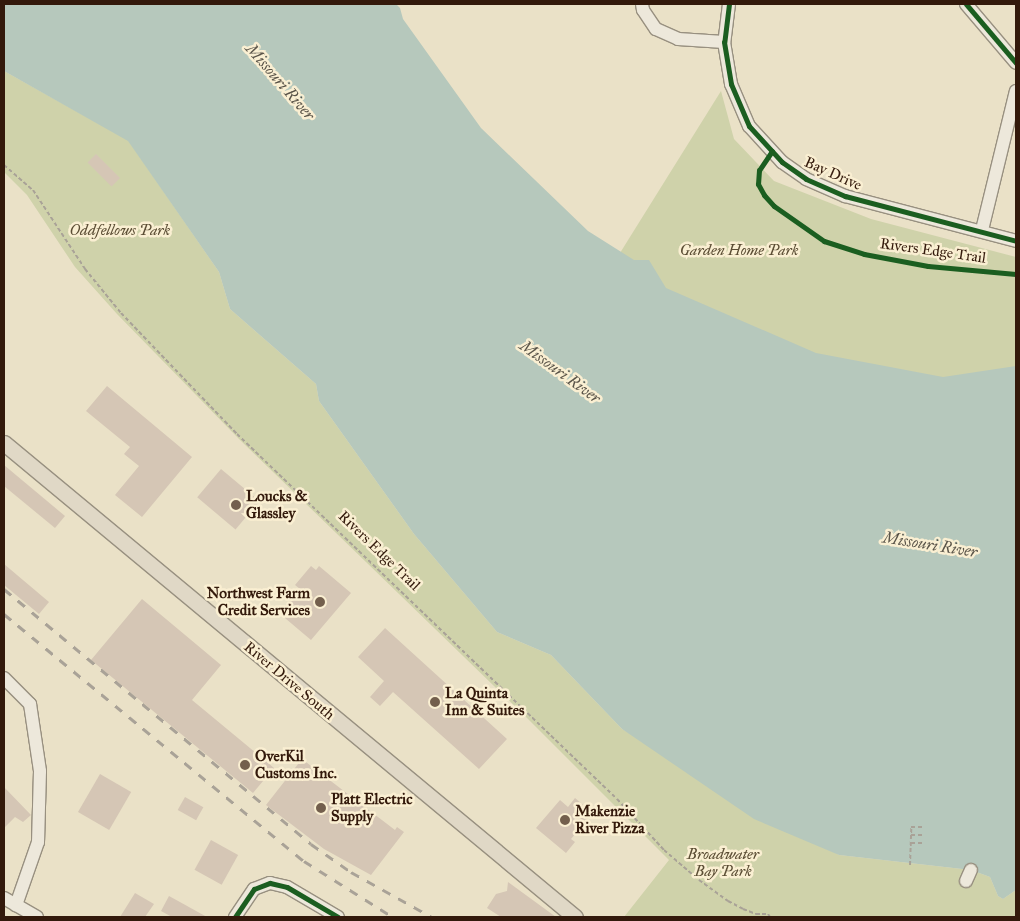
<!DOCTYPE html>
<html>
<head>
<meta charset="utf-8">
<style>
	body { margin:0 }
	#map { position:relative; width:1020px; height:921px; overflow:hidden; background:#eae1c7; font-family:"IM FELL Great Primer",serif }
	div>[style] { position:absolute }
	.green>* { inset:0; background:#cfd2aa }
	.water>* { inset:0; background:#b6c8bc }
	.building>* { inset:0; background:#d5c6b5; transform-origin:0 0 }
	.path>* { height:2px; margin-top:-1px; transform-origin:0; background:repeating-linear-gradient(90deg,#a9a297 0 4px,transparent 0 6.5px) }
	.roads { filter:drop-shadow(1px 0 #989080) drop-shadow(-1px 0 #989080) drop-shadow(0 1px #989080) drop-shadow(0 -1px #989080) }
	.minor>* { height:12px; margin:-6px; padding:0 6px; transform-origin:6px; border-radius:6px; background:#ede8db }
	.major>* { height:15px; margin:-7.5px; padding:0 7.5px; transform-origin:7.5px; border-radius:7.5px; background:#e0d8c6 }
	.rail>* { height:3px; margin-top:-1.5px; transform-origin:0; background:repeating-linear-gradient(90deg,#a9a297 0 9px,transparent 0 18px) }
	.cycleway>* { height:5px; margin:-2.5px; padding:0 2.5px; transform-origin:2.5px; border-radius:2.5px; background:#1b5e20 }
	.dots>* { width:14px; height:14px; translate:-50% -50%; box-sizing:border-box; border:2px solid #faefd2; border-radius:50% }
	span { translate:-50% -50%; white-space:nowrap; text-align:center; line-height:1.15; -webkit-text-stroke:5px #faefd2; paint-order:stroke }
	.street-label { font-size:15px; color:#33190b }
	.park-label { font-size:15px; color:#5b4d34; font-style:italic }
	.poi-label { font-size:15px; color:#33190b; font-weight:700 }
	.left { translate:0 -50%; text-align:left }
	.right { translate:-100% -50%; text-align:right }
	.water-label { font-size:16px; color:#595348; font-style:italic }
	.frame { position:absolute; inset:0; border:5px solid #33190b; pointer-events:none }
</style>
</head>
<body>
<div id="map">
	<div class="green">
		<div style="clip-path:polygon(4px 71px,128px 140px,219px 272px,230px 309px,316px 384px,319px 401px,414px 534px,497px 632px,551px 655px,622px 729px,839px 855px,971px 870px,990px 877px,998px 896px,1003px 899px,1016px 890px,1016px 917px,624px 917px,669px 860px,523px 714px,239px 439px,117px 314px,75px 267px,27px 195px,4px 172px)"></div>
		<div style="clip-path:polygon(721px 91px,734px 139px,774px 181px,871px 219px,1016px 257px,1016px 378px,872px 378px,704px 320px,615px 261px)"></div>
	</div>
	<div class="water">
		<div style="clip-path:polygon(4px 4px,396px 4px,400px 8px,403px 19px,481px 128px,588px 231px,634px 260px,649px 260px,666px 288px,816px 353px,943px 377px,1016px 366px,1016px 890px,1003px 899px,998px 896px,990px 877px,971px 870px,839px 855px,754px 819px,622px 729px,551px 655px,497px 632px,414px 534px,319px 401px,316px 384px,230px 309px,219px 272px,128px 141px,4px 71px)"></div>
	</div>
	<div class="building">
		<div style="left:96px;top:154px;width:34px;height:12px;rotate:45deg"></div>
		<div style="clip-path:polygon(107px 386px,192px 457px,142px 517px,115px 495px,139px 466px,124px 454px,130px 447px,86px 411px)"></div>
		<div style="clip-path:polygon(4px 465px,65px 516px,55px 528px,4px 486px)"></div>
		<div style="left:221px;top:469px;width:50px;height:37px;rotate:40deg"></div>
		<div style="clip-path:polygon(4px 564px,49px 602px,39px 614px,4px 585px)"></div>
		<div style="clip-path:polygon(311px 566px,316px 570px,319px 566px,351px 593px,311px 640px,279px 613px,300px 589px,295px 585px)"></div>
		<div style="clip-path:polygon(142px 599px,221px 665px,192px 700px,274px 768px,253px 793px,91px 660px)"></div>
		<div style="clip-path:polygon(385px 628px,507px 739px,479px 769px,393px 692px,380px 706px,370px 697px,384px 681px,358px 657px)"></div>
		<div style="clip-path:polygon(302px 759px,395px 830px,397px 827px,404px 832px,371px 875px,324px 849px,266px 805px)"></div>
		<div style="left:100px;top:774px;width:36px;height:44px;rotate:30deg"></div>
		<div style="clip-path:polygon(4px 787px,31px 815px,23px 822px,15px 817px,4px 828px)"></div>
		<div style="left:185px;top:797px;width:21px;height:15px;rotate:29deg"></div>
		<div style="clip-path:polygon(575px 798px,593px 813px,571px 839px,575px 842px,566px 853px,536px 828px,560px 800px,568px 807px)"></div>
		<div style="left:211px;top:840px;width:31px;height:34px;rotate:29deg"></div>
		<div style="clip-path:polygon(508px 882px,556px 917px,501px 917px,487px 908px,496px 894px,507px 891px)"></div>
		<div style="clip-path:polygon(135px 893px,154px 904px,145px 917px,120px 917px)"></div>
		<div style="clip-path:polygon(169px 896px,207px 917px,172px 917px,161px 911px)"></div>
	</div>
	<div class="path">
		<div style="left:4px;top:165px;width:38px;rotate:41deg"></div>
		<div style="left:33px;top:190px;width:95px;rotate:56.6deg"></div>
		<div style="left:85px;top:269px;width:57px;rotate:50.7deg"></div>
		<div style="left:121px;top:313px;width:168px;rotate:46.2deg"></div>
		<div style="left:237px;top:434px;width:527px;rotate:43.85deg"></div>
		<div style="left:617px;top:799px;width:69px;rotate:47.3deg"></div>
		<div style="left:664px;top:850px;width:46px;rotate:40.6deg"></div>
		<div style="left:699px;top:880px;width:36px;rotate:36deg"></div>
		<div style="left:728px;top:901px;width:17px;rotate:28deg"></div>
		<div style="left:743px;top:909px;width:14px;rotate:21deg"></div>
		<div style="left:756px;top:914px;width:12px"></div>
		<div style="left:768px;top:914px;width:4px;rotate:56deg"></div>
		<div style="left:911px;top:835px;width:12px"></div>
		<div style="left:911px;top:843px;width:12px"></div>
		<div style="left:910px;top:865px;width:38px;rotate:-88deg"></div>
		<div style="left:911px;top:827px;width:12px"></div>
	</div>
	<div class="roads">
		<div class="minor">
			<div style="left:642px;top:4px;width:6px;rotate:81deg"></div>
			<div style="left:643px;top:10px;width:23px;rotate:56deg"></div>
			<div style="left:656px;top:29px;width:24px;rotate:24deg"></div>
			<div style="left:678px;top:39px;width:46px;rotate:3.7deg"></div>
			<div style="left:729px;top:4px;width:38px;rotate:97deg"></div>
			<div style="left:724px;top:42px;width:43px;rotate:80.5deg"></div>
			<div style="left:731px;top:84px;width:46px;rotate:66.8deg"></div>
			<div style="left:749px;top:126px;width:49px;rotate:47.5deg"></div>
			<div style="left:782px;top:162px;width:29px;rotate:35deg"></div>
			<div style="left:806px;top:179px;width:43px;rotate:23.6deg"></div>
			<div style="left:845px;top:196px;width:177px;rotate:14.7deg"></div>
			<div style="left:966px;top:4px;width:77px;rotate:49.7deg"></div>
			<div style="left:982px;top:230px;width:143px;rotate:-76.3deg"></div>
			<div style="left:4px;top:678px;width:37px;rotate:45deg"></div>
			<div style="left:30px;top:704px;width:68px;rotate:81.5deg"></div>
			<div style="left:40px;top:771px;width:71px;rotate:91.6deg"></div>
			<div style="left:38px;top:842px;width:67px;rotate:109.2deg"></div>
			<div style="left:966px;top:881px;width:12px;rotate:-66deg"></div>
			<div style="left:4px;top:898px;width:38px;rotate:30deg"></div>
			<div style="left:235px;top:917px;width:34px;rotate:-56deg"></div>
			<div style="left:254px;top:889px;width:17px;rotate:-21deg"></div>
			<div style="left:270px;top:883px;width:17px;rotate:13deg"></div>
			<div style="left:287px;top:887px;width:59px;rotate:30.5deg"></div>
		</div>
		<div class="major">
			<div style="left:4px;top:443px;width:742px;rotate:39.7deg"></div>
		</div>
	</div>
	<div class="rail">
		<div style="left:4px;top:589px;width:399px;rotate:39.7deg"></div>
		<div style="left:311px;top:844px;width:49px;rotate:35deg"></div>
		<div style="left:351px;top:872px;width:93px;rotate:29.1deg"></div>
		<div style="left:4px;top:614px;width:389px;rotate:39.5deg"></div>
		<div style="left:304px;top:861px;width:105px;rotate:32.2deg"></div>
	</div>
	<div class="cycleway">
		<div style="left:729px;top:4px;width:38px;rotate:97deg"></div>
		<div style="left:724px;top:42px;width:43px;rotate:80.5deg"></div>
		<div style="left:731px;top:84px;width:46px;rotate:66.8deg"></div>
		<div style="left:749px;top:126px;width:49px;rotate:47.5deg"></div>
		<div style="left:782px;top:162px;width:29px;rotate:35deg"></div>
		<div style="left:806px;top:179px;width:43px;rotate:23.6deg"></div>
		<div style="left:845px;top:196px;width:177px;rotate:14.7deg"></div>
		<div style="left:966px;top:4px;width:77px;rotate:49.7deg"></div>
		<div style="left:772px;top:151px;width:23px;rotate:124deg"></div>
		<div style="left:759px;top:170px;width:14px;rotate:94deg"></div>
		<div style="left:758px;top:184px;width:13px;rotate:61deg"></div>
		<div style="left:764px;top:195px;width:15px;rotate:48deg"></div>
		<div style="left:774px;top:206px;width:61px;rotate:35deg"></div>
		<div style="left:824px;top:241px;width:42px;rotate:18deg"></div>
		<div style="left:864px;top:254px;width:65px;rotate:10.6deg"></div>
		<div style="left:928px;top:266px;width:88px;rotate:5.2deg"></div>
		<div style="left:235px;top:917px;width:34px;rotate:-56deg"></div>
		<div style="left:254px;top:889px;width:17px;rotate:-21deg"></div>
		<div style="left:270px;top:883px;width:17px;rotate:13deg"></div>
		<div style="left:287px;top:887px;width:59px;rotate:30.5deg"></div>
	</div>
	<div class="dots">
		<div style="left:236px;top:505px;background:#735f4d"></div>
		<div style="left:320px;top:602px;background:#735f4d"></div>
		<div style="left:435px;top:702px;background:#735f4d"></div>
		<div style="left:245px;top:765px;background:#735f4d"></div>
		<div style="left:321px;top:808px;background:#735f4d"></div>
		<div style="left:565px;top:820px;background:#735f4d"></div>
	</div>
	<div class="street-label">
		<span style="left:833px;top:174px;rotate:24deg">Bay Drive</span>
		<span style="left:933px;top:251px;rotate:8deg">Rivers Edge Trail</span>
		<span style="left:379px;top:551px;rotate:44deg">Rivers Edge Trail</span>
		<span style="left:289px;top:681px;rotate:40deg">River Drive South</span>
	</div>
	<div class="park-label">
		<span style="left:120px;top:231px">Oddfellows Park</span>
		<span style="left:739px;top:251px">Garden Home Park</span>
		<span style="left:723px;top:863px">Broadwater<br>Bay Park</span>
	</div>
	<div class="poi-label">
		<span class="left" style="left:246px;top:505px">Loucks &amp;<br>Glassley</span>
		<span class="right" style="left:310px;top:602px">Northwest Farm<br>Credit Services</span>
		<span class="left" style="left:445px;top:702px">La Quinta<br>Inn &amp; Suites</span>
		<span class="left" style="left:255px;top:765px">OverKil<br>Customs Inc.</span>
		<span class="left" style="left:331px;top:808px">Platt Electric<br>Supply</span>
		<span class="left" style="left:575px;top:820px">Makenzie<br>River Pizza</span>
	</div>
	<div class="water-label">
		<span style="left:280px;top:82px;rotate:49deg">Missouri River</span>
		<span style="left:560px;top:372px;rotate:36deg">Missouri River</span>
		<span style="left:930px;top:545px;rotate:9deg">Missouri River</span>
	</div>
	<div class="frame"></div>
</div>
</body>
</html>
